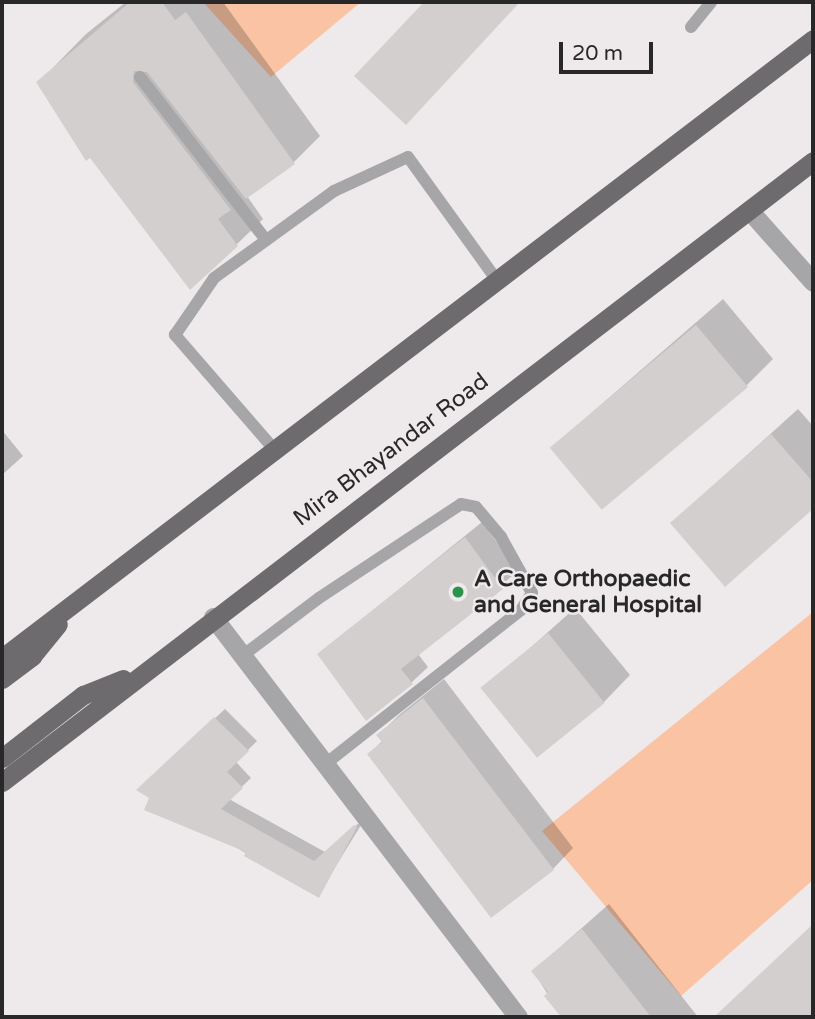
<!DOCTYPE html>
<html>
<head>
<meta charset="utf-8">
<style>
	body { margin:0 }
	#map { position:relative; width:815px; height:1019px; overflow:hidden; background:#eeeaec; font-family:"Varela Round",sans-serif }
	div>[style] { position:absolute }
	.green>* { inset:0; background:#f9c3a4 }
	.shadow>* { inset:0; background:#0003 }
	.building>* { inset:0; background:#d3cfcf; transform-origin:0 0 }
	.service>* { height:12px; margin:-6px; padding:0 6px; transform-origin:6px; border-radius:6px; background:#a6a5a7 }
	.tertiary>* { height:19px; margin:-9.5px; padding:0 9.5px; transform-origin:9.5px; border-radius:9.5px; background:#a6a5a7 }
	.primary>* { height:19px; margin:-9.5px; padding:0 9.5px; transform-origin:9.5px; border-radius:9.5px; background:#6d6b6e }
	.dots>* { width:19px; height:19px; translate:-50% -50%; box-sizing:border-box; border:4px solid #eeeaec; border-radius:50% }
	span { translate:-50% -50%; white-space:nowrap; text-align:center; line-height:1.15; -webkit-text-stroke:5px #eeeaec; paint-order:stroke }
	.street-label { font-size:23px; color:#292829 }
	.poi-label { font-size:23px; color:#292829; font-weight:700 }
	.left { translate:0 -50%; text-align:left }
	.frame { position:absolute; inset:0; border:4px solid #292829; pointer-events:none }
	.scale { position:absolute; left:559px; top:42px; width:94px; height:32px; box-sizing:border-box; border:4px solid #292829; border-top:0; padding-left:9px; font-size:21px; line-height:24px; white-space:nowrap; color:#292829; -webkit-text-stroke:5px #eeeaec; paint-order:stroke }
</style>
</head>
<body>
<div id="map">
	<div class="green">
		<div style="clip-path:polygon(203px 2px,361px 2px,271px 77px)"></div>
		<div style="clip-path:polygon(813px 612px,813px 880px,681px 996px,542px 831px)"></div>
	</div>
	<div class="shadow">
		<div style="clip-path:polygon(126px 2px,223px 2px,320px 136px,294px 162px,247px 196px,263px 219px,236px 245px,38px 83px,86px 34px)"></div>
		<div style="clip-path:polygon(723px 299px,773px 359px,746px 386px,551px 448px)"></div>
		<div style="clip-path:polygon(798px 409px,813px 426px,813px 507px,725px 584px,672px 523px)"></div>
		<div style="clip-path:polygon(2px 430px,23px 456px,2px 475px)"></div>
		<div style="clip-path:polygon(482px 522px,518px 571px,418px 654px,428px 667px,411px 683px,319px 654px)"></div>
		<div style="clip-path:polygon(575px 608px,630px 675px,604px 702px,484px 689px)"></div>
		<div style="clip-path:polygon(444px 679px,573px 848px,553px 869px,369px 754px,383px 740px,379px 735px,399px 715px)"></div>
		<div style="clip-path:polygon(225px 709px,257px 741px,236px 762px,251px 778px,229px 799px,325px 852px,366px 817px,318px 895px,151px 798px,148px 780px)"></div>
		<div style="clip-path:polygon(609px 904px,698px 1017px,571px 1017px,566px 1011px,561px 1015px,533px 971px)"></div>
		<div style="clip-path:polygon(813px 925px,813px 1009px,805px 1017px,738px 1017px,728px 1006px)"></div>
	</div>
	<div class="building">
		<div style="clip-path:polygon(130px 2px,162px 2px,175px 20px,186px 12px,295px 164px,246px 199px,147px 72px,134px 71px,133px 82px,231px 210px,218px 219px,238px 246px,190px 290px,90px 158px,86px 161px,36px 82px)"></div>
		<div style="clip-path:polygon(424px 2px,520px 2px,406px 125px,354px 76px)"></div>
		<div style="left:696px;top:325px;width:81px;height:191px;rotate:50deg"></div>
		<div style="clip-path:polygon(771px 434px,813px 482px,813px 509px,725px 587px,670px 523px)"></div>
		<div style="clip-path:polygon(465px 537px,503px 589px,401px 669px,413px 684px,366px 721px,317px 654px)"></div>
		<div style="left:548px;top:633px;width:90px;height:87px;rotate:51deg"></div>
		<div style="clip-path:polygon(423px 698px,554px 870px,491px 918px,367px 754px,382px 742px,376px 735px)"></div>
		<div style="clip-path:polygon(214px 717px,249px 751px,227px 772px,243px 788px,221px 809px,314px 861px,354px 825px,357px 827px,319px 898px,244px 856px,246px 852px,144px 810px,149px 798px,136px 790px)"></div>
		<div style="clip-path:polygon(813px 924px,813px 1017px,714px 1017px)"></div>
		<div style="clip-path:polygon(582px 929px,651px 1017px,561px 1017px,544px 996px,548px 992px,531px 971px)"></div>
	</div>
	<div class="service">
		<div style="left:691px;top:27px;width:32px;rotate:-51deg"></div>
		<div style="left:140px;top:77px;width:206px;rotate:52.3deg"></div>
		<div style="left:273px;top:448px;width:150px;rotate:-130.9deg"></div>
		<div style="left:175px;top:335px;width:69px;rotate:-55.6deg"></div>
		<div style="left:214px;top:278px;width:148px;rotate:-35.9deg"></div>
		<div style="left:334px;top:191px;width:81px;rotate:-24.7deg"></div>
		<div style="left:408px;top:157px;width:150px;rotate:54.2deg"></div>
		<div style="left:242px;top:656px;width:96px;rotate:-37deg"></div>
		<div style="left:319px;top:598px;width:170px;rotate:-33.5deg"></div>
		<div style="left:461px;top:504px;width:15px;rotate:11deg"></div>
		<div style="left:476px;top:507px;width:39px;rotate:50deg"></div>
		<div style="left:501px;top:537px;width:64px;rotate:61deg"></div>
		<div style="left:532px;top:593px;width:20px;rotate:123deg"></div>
		<div style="left:521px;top:610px;width:249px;rotate:141.8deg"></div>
	</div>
	<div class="tertiary">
		<div style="left:749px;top:210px;width:96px;rotate:48.4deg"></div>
		<div style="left:213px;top:617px;width:503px;rotate:52.67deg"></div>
	</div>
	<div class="primary">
		<div style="left:2px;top:658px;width:1020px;rotate:-37.35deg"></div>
		<div style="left:2px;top:679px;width:38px;rotate:-37deg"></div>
		<div style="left:32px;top:656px;width:41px;rotate:-50.9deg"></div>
		<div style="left:2px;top:758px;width:103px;rotate:-37.9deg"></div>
		<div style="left:83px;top:695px;width:43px;rotate:-21.8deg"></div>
		<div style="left:2px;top:782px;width:1021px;rotate:-37.44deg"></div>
	</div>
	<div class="dots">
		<div style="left:458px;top:592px;background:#2b934a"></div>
	</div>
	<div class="street-label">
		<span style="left:391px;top:450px;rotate:-37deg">Mira Bhayandar Road</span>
	</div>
	<div class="poi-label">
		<span class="left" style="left:474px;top:592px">A Care Orthopaedic<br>and General Hospital</span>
	</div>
	<div class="frame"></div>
	<div class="scale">20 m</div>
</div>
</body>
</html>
